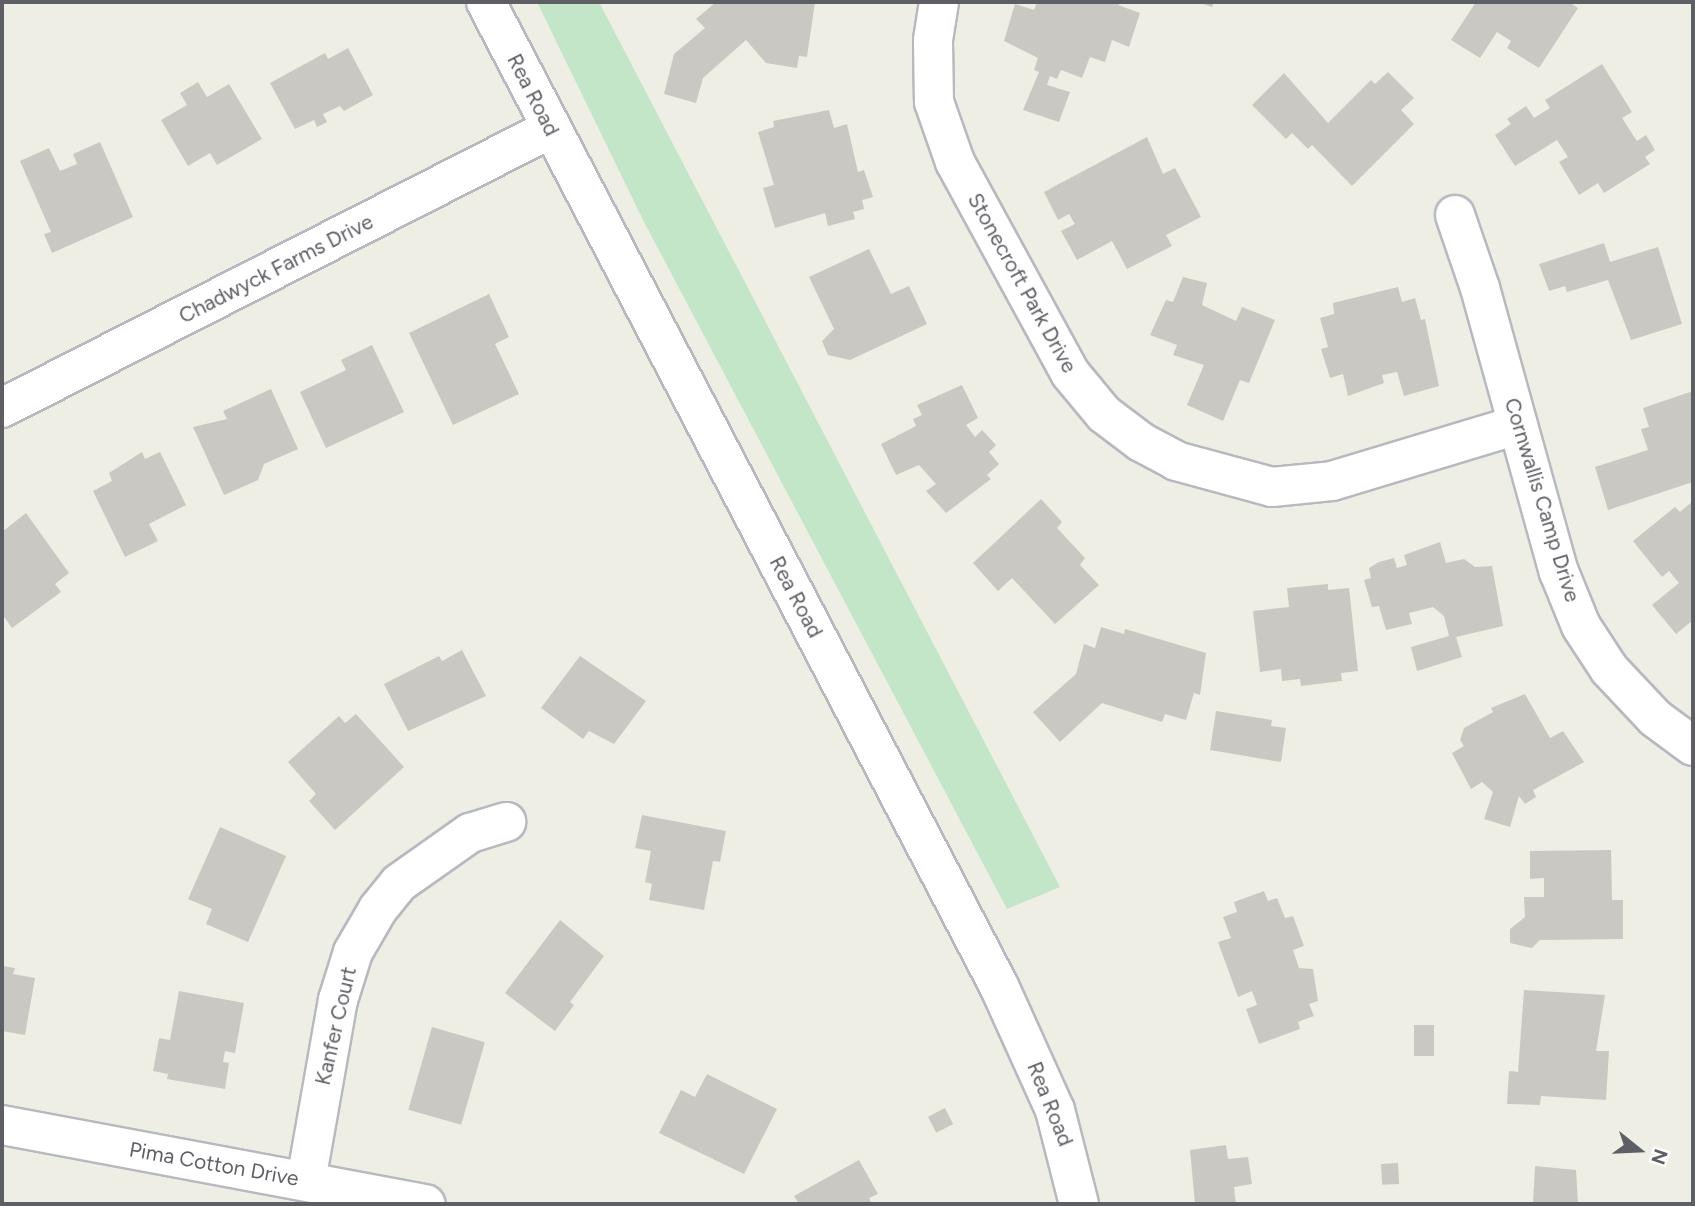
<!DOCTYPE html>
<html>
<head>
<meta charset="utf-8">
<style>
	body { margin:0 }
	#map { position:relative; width:1695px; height:1206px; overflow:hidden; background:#efeee5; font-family:Figtree,sans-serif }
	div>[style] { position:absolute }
	.green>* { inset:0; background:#c2e6c7 }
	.building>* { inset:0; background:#cac8c2; transform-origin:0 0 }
	.roads { filter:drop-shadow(2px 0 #b7b9bf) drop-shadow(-2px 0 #b7b9bf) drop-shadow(0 2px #b7b9bf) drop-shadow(0 -2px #b7b9bf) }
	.minor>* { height:38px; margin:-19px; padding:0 19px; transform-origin:19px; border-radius:19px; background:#fff }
	.secondary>* { height:38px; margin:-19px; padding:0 19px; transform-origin:19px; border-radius:19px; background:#fff }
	span { translate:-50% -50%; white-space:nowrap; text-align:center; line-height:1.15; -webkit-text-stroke:5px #fff; paint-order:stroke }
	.street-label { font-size:21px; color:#5d5f65 }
	.frame { position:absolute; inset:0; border:4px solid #5d5f65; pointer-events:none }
	.north { position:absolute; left:1604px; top:1115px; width:70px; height:70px; -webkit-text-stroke:5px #fff; paint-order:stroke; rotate:108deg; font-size:19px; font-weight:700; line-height:28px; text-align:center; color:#5d5f65 }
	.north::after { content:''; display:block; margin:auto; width:24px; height:32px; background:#5d5f65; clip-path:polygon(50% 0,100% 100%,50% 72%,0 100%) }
</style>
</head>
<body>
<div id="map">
	<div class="green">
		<div style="clip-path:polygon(537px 2px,599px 2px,1060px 887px,1007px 909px,644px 222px)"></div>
	</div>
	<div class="building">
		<div style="clip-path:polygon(716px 2px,815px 2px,807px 57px,799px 56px,797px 68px,766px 63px,746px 40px,703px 78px,696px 103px,664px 94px,674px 54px,705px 28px,696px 19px)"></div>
		<div style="clip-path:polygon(1037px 2px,1121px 2px,1118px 5px,1140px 13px,1129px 47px,1112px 40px,1105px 62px,1090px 57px,1082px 78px,1061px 70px,1057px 79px,1050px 76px,1047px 85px,1070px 92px,1059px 122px,1023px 110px,1039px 72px,1034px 70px,1038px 58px,1004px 41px,1015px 4px,1034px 10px)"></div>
		<div style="clip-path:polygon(1197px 2px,1214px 2px,1212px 7px)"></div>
		<div style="clip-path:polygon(1476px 2px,1569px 2px,1578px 8px,1539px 68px,1507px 48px,1511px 41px,1497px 32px,1480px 58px,1451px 40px)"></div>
		<div style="clip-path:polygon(348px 48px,373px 95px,344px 111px,340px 106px,323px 114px,327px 122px,317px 127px,314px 120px,295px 129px,270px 83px,325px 53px,328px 59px)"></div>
		<div style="clip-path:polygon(1602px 64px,1632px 112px,1622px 118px,1637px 141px,1646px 135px,1655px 150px,1645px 157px,1650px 164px,1604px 193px,1598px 183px,1579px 195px,1559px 162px,1568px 157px,1557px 140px,1515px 166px,1495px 135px,1511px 124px,1507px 119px,1526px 106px,1534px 118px,1550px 108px,1545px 100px)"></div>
		<div style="clip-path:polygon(1388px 72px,1414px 98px,1401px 110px,1414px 124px,1352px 186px,1312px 145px,1308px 149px,1292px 133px,1286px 139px,1252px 105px,1284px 73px,1328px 123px,1371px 80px,1375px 84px)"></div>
		<div style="clip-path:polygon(198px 82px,207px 97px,229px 84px,262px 139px,217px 165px,210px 153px,188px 166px,161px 120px,187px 105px,180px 93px)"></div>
		<div style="clip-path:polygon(829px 110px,834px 128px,847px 124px,858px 172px,864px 170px,873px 197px,862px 200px,864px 209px,853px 212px,855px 219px,828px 226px,825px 213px,775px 228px,763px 188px,774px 185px,758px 132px,774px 127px,773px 121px)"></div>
		<div style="clip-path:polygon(1147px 137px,1163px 174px,1175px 168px,1201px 217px,1166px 235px,1172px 246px,1127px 269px,1112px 241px,1077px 260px,1061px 231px,1075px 224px,1069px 214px,1058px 220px,1044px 192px)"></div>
		<div style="clip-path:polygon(100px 142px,133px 217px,52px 253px,44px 234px,51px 232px,20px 161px,49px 148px,60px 171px,77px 164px,73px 154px)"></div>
		<div style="clip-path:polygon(1604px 243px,1610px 262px,1658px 247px,1682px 324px,1631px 340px,1608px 280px,1567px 292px,1565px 286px,1549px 291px,1539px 264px)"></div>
		<div style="clip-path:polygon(869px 249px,891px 294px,909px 286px,927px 324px,850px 360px,828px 355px,822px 341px,834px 329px,809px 277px)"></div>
		<div style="clip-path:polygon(1183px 277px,1207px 283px,1202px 305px,1236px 321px,1242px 307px,1275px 320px,1249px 383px,1240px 380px,1223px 421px,1187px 405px,1204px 365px,1173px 355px,1177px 345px,1150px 335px,1166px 300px,1173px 302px)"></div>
		<div style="clip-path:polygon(1398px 287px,1402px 302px,1415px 298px,1421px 320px,1425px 319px,1439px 386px,1404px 396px,1397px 372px,1382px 375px,1384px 383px,1348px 396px,1343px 374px,1330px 378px,1321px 349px,1328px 347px,1320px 318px,1334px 314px,1333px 303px)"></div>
		<div style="clip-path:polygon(489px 294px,509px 337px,495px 344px,519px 394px,453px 425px,409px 333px)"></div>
		<div style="clip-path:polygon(372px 345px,404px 412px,326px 448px,300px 392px,346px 370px,341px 360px)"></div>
		<div style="clip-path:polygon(962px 385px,978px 418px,966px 425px,975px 437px,982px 430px,996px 445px,989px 452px,999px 464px,987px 475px,991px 479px,946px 513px,926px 491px,936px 484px,919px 465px,896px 475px,881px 444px,916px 426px,913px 419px,922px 415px,917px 405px)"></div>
		<div style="clip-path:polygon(271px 389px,298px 449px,264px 464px,258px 480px,224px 495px,193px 427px,227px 419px,223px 411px)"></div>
		<div style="clip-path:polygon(1693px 391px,1693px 482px,1608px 510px,1595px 467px,1648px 450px,1641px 429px,1649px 427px,1643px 408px)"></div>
		<div style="clip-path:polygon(142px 452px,145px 459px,160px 452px,186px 505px,149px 524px,158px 541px,125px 557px,93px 491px,112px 481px,109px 473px)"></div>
		<div style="clip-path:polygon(1041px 499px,1062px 522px,1057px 528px,1085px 558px,1080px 565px,1099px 585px,1055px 624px,1012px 578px,998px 591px,973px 563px)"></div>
		<div style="clip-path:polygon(1693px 501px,1693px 620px,1676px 634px,1652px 605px,1679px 583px,1669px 571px,1662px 577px,1633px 541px,1675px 507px,1680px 512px)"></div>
		<div style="clip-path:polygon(26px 513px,69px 573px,55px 584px,61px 592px,12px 628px,2px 614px,2px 532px)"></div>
		<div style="clip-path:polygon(1440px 542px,1446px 563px,1464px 559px,1475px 567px,1492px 566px,1503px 626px,1456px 637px,1462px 657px,1417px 671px,1411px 647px,1449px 636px,1444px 616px,1433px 607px,1409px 613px,1412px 624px,1386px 630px,1379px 606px,1372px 607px,1364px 580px,1371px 578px,1369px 568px,1379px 562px,1394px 558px,1397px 568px,1407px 565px,1404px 555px)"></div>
		<div style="clip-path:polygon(1328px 584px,1328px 590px,1349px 588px,1358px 671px,1341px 673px,1342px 681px,1301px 686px,1300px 679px,1282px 681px,1281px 669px,1260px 672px,1253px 611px,1289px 607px,1287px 588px)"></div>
		<div style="clip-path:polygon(1101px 627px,1124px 634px,1125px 629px,1206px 653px,1200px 695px,1194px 693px,1186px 720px,1165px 714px,1162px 722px,1102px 703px,1060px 742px,1033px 712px,1076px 674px,1084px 644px,1095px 648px)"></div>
		<div style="clip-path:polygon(462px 650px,486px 696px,408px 731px,384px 684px,439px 656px,442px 661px)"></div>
		<div style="clip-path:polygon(580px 656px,646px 701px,614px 744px,589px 731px,583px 739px,541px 708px)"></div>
		<div style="clip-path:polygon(1525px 694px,1550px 738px,1563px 731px,1584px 762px,1533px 790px,1536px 797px,1525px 804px,1519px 796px,1510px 827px,1484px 819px,1493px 792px,1482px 782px,1471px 789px,1452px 753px,1464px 746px,1460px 740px,1464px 728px,1493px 712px,1491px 708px)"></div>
		<div style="clip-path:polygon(1216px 711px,1272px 720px,1271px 726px,1286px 728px,1281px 762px,1210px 750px)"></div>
		<div style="clip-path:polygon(356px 714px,404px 767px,335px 830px,309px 801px,316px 794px,288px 762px,339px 716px,345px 723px)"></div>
		<div style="clip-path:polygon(642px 815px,726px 831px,720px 862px,713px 861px,704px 910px,649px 900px,652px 884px,645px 882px,651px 851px,635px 848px)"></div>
		<div style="clip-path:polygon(220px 827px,286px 856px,248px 942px,206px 924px,212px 909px,188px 899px)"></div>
		<div style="clip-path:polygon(1611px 850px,1612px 900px,1623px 900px,1623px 939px,1540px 940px,1532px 948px,1510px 943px,1510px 929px,1525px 917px,1524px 897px,1544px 897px,1544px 878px,1530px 879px,1530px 851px)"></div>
		<div style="clip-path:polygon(1264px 891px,1268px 901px,1277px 898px,1285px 918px,1293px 916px,1304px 946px,1293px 950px,1299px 968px,1313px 969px,1318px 1001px,1309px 1004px,1314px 1016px,1298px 1022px,1300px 1029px,1259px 1044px,1246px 1009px,1257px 1005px,1252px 991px,1238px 997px,1218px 942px,1231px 938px,1223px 917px,1237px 912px,1234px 902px)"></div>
		<div style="clip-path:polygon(560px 920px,604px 956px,570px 1002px,574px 1005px,555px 1031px,505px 993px)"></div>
		<div style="clip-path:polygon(2px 966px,15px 968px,13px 974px,35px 978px,25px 1035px,2px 1031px)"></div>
		<div style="clip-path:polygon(1524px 990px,1605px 995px,1596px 1051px,1609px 1051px,1606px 1100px,1541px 1096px,1540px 1105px,1507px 1104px,1509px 1071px,1518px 1072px)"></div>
		<div style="clip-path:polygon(179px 991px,244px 1003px,235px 1053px,225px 1051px,223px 1062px,229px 1063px,225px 1089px,167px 1079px,168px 1074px,153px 1071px,159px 1038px,170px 1040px)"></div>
		<div style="left:1414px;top:1025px;width:20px;height:31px"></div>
		<div style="left:432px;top:1027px;width:55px;height:86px;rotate:16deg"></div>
		<div style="clip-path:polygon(707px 1074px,777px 1109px,744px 1174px,659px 1133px,681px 1090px,695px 1097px)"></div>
		<div style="left:945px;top:1108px;width:18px;height:19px;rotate:63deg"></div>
		<div style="clip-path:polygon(1226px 1145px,1228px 1159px,1248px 1157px,1252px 1184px,1234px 1187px,1236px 1204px,1195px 1204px,1190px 1150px)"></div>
		<div style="clip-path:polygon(859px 1160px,878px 1194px,869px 1198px,872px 1204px,799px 1204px,794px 1196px)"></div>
		<div style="left:1398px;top:1163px;width:21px;height:17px;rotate:87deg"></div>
		<div style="clip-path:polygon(1535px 1166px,1576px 1170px,1578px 1204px,1533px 1204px)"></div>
	</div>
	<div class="roads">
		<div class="minor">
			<div style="left:939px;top:2px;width:39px;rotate:99deg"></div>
			<div style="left:933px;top:41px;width:61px;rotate:89.1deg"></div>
			<div style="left:934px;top:102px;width:64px;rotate:70.7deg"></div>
			<div style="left:955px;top:162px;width:240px;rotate:61.4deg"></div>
			<div style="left:1070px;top:373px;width:53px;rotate:50.3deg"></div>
			<div style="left:1104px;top:414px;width:46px;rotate:37.1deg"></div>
			<div style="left:1141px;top:442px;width:40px;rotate:28deg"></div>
			<div style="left:1176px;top:461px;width:99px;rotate:15.2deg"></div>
			<div style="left:1272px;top:487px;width:60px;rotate:-5.7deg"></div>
			<div style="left:1332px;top:481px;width:194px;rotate:-16.8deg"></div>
			<div style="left:1455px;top:215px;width:77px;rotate:71.1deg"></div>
			<div style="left:1480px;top:288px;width:295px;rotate:74.5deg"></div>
			<div style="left:1559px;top:572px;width:58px;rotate:67.8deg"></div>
			<div style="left:1581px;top:626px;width:51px;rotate:56.9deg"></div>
			<div style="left:1609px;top:669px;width:67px;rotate:46.8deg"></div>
			<div style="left:1655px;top:718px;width:47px;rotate:36.4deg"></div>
			<div style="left:2px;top:408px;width:615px;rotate:-26.98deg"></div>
			<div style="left:2px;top:1125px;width:431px;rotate:10.6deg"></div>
			<div style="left:306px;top:1181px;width:184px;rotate:-80deg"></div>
			<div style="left:338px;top:1000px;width:50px;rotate:-72.6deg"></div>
			<div style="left:353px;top:952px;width:50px;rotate:-59.8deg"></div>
			<div style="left:378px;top:909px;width:33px;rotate:-51deg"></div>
			<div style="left:399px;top:883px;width:87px;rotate:-35.2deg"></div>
			<div style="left:470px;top:833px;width:38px;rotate:-17deg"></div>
		</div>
		<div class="secondary">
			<div style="left:486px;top:2px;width:1110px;rotate:62.47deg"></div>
			<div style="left:999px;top:986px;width:136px;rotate:65.7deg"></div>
			<div style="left:1055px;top:1110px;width:97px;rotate:75.7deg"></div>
		</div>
	</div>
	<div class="street-label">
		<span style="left:533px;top:95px;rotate:63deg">Rea Road</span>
		<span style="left:276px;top:269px;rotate:-27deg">Chadwyck Farms Drive</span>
		<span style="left:1022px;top:283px;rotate:61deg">Stonecroft Park Drive</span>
		<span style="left:1542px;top:500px;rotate:73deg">Cornwallis Camp Drive</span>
		<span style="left:796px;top:597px;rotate:62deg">Rea Road</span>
		<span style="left:336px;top:1026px;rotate:-77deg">Kanfer Court</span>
		<span style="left:1050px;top:1104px;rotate:68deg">Rea Road</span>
		<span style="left:214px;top:1164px;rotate:10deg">Pima Cotton Drive</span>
	</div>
	<div class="frame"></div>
	<div class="north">N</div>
</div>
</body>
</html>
